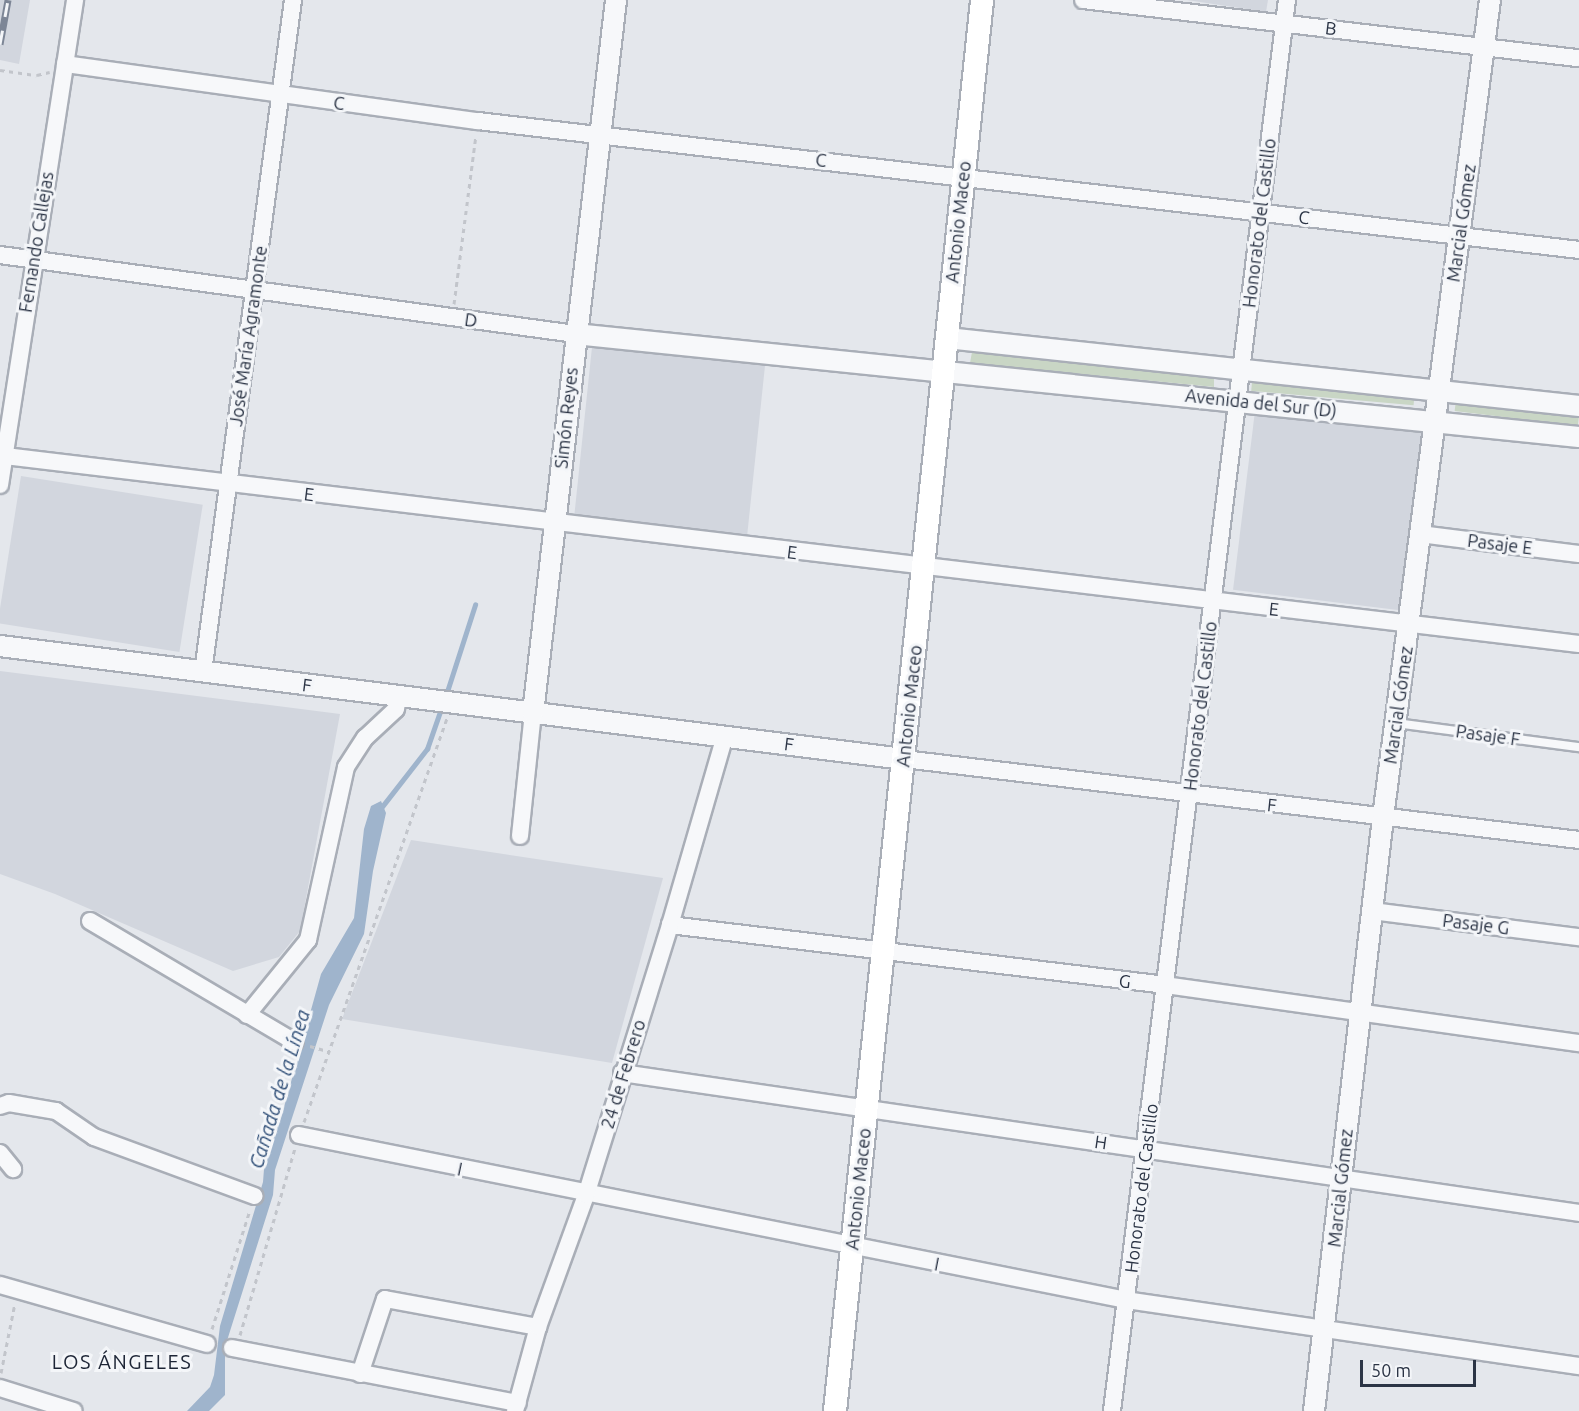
<!DOCTYPE html>
<html>
<head>
<meta charset="utf-8">
<style>
	body { margin:0 }
	#map { position:relative; width:1579px; height:1411px; overflow:hidden; background:#e4e7ec; font-family:Ubuntu,sans-serif }
	div>[style] { position:absolute }
	.built>* { inset:0; background:#d2d6de; transform-origin:0 0 }
	.green>* { inset:0; background:#c9d6c5; transform-origin:0 0 }
	.water>* { inset:0; background:#9fb4cc }
	.stream>* { height:4.5px; margin:-2.25px; padding:0 2.25px; transform-origin:2.25px; border-radius:2.25px; background:#9fb4cc }
	.path>* { height:3px; margin-top:-1.5px; transform-origin:0; background:repeating-linear-gradient(90deg,#c2c5cb 0 4.5px,transparent 0 9px) }
	.roads { filter:drop-shadow(2px 0 #a9aeb7) drop-shadow(-2px 0 #a9aeb7) drop-shadow(0 2px #a9aeb7) drop-shadow(0 -2px #a9aeb7) }
	.service>* { height:8px; margin:-4px; padding:0 4px; transform-origin:4px; border-radius:4px; background:#f7f8fa }
	.minor>* { height:16px; margin:-8px; padding:0 8px; transform-origin:8px; border-radius:8px; background:#f7f8fa }
	.tertiary>* { height:20px; margin:-10px; padding:0 10px; transform-origin:10px; border-radius:10px; background:#f7f8fa }
	.secondary>* { height:22px; margin:-11px; padding:0 11px; transform-origin:11px; border-radius:11px; background:#fff }
	.rail>* { height:7px; margin-top:-3.5px; transform-origin:0; background:repeating-linear-gradient(90deg,#f4f6f9 0 14px,#7d8696 0 28px); box-sizing:border-box; border-block:2px solid #7d8696 }
	span { translate:-50% -50%; white-space:nowrap; text-align:center; line-height:1.15; -webkit-text-stroke:6px #f4f6f9; paint-order:stroke }
	.street-label { font-size:18px; color:#2b3445 }
	.water-label { font-size:20px; color:#34527a; font-style:italic }
	.neighbourhood-label { font-size:20px; color:#1d2536; letter-spacing:1.5px }
	.scale { position:absolute; left:1360px; top:1360px; width:116px; height:27px; box-sizing:border-box; border:3px solid #2b3445; border-top:0; padding-left:8px; font-size:18px; line-height:21px; white-space:nowrap; color:#2b3445; -webkit-text-stroke:4px #f4f6f9; paint-order:stroke }
</style>
</head>
<body>
<div id="map">
	<div class="built">
		<div style="clip-path:polygon(0 0,30px 0,19px 64px,0 60px)"></div>
		<div style="clip-path:polygon(1187px 0,1268px 0,1266px 12px)"></div>
		<div style="left:592px;top:347px;width:174px;height:170px;rotate:6deg"></div>
		<div style="left:1255px;top:411px;width:168px;height:180px;rotate:7deg"></div>
		<div style="left:21px;top:476px;width:184px;height:149px;rotate:9deg"></div>
		<div style="clip-path:polygon(0 671px,340px 714px,300px 931px,279px 957px,233px 971px,55px 894px,0 874px)"></div>
		<div style="clip-path:polygon(411px 840px,663px 878px,612px 1063px,342px 1019px)"></div>
	</div>
	<div class="green">
		<div style="clip-path:polygon(972px 352px,1214px 378px,1214px 387px,970px 363px)"></div>
		<div style="left:1252px;top:382px;width:163px;height:9px;rotate:5deg"></div>
		<div style="left:1456px;top:400px;width:124px;height:11px;rotate:7deg"></div>
	</div>
	<div class="water">
		<div style="clip-path:polygon(381px 801px,386px 813px,373px 871px,364px 934px,329px 1005px,275px 1170px,273px 1195px,225px 1347px,225px 1395px,209px 1411px,187px 1411px,210px 1387px,214px 1375px,220px 1326px,263px 1182px,265px 1156px,281px 1118px,321px 974px,354px 918px,364px 829px,371px 806px)"></div>
	</div>
	<div class="stream">
		<div style="left:445px;top:698px;width:98px;rotate:-72.1deg"></div>
		<div style="left:381px;top:808px;width:75px;rotate:-52.1deg"></div>
		<div style="left:427px;top:749px;width:46px;rotate:-70.8deg"></div>
	</div>
	<div class="path">
		<div style="left:0;top:70px;width:37px;rotate:8deg"></div>
		<div style="left:37px;top:75px;width:13px;rotate:-13deg"></div>
		<div style="left:454px;top:304px;width:170px;rotate:-82.6deg"></div>
		<div style="left:310px;top:1046px;width:19px;rotate:16deg"></div>
		<div style="left:304px;top:1122px;width:428px;rotate:-70.5deg"></div>
		<div style="left:212px;top:1329px;width:125px;rotate:-72.3deg"></div>
		<div style="left:240px;top:1335px;width:195px;rotate:-73.6deg"></div>
		<div style="left:1px;top:1373px;width:71px;rotate:-78.7deg"></div>
	</div>
	<div class="roads">
		<div class="service">
			<div style="left:1396px;top:723px;width:185px;rotate:7.5deg"></div>
		</div>
		<div class="minor">
			<div style="left:1083px;top:0;width:499px;rotate:6.7deg"></div>
			<div style="left:65px;top:64px;width:417px;rotate:7.9deg"></div>
			<div style="left:478px;top:121px;width:1109px;rotate:6.68deg"></div>
			<div style="left:0;top:255px;width:580px;rotate:7.82deg"></div>
			<div style="left:5px;top:456px;width:1585px;rotate:6.81deg"></div>
			<div style="left:0;top:485px;width:491px;rotate:-81.2deg"></div>
			<div style="left:1420px;top:534px;width:160px;rotate:7.2deg"></div>
			<div style="left:203px;top:672px;width:678px;rotate:-82.37deg"></div>
			<div style="left:904px;top:759px;width:680px;rotate:6.84deg"></div>
			<div style="left:520px;top:836px;width:124px;rotate:-84deg"></div>
			<div style="left:1372px;top:911px;width:209px;rotate:7.2deg"></div>
			<div style="left:90px;top:921px;width:238px;rotate:30.6deg"></div>
			<div style="left:670px;top:925px;width:499px;rotate:6.9deg"></div>
			<div style="left:1165px;top:985px;width:418px;rotate:8deg"></div>
			<div style="left:247px;top:1015px;width:97px;rotate:-50.9deg"></div>
			<div style="left:308px;top:940px;width:177px;rotate:-77.6deg"></div>
			<div style="left:346px;top:767px;width:35px;rotate:-57deg"></div>
			<div style="left:365px;top:738px;width:42px;rotate:-43.1deg"></div>
			<div style="left:396px;top:709px;width:13px;rotate:-81deg"></div>
			<div style="left:622px;top:1073px;width:967px;rotate:8.32deg"></div>
			<div style="left:0;top:1106px;width:9px;rotate:-18deg"></div>
			<div style="left:9px;top:1103px;width:48px;rotate:9.7deg"></div>
			<div style="left:56px;top:1111px;width:46px;rotate:34.4deg"></div>
			<div style="left:94px;top:1137px;width:171px;rotate:20.2deg"></div>
			<div style="left:299px;top:1135px;width:843px;rotate:11.28deg"></div>
			<div style="left:1126px;top:1300px;width:458px;rotate:8.3deg"></div>
			<div style="left:0;top:1153px;width:21px;rotate:51deg"></div>
			<div style="left:0;top:1285px;width:215px;rotate:15.9deg"></div>
			<div style="left:232px;top:1348px;width:291px;rotate:10.9deg"></div>
			<div style="left:360px;top:1374px;width:79px;rotate:-71.6deg"></div>
			<div style="left:385px;top:1299px;width:156px;rotate:10.4deg"></div>
			<div style="left:0;top:1388px;width:77px;rotate:17.3deg"></div>
			<div style="left:515px;top:1411px;width:87px;rotate:-74.7deg"></div>
			<div style="left:538px;top:1327px;width:140px;rotate:-70deg"></div>
			<div style="left:586px;top:1195px;width:283px;rotate:-72.7deg"></div>
			<div style="left:670px;top:925px;width:197px;rotate:-73.8deg"></div>
			<div style="left:1112px;top:1411px;width:1422px;rotate:-82.93deg"></div>
		</div>
		<div class="tertiary">
			<div style="left:575px;top:334px;width:1009px;rotate:5.86deg"></div>
			<div style="left:947px;top:338px;width:636px;rotate:6.14deg"></div>
			<div style="left:0;top:646px;width:911px;rotate:7.13deg"></div>
			<div style="left:533px;top:713px;width:718px;rotate:-83.36deg"></div>
			<div style="left:1314px;top:1411px;width:598px;rotate:-83.37deg"></div>
			<div style="left:1383px;top:817px;width:824px;rotate:-82.54deg"></div>
		</div>
		<div class="secondary">
			<div style="left:835px;top:1411px;width:1419px;rotate:-84.05deg"></div>
		</div>
	</div>
	<div class="rail">
		<div style="left:0;top:44px;width:45px;rotate:-79.7deg"></div>
	</div>
	<div class="street-label">
		<span style="left:1331px;top:28px;rotate:7deg">B</span>
		<span style="left:339px;top:103px;rotate:7deg">C</span>
		<span style="left:821px;top:160px;rotate:6deg">C</span>
		<span style="left:1304px;top:217px;rotate:7deg">C</span>
		<span style="left:958px;top:222px;rotate:-84deg">Antonio Maceo</span>
		<span style="left:1259px;top:223px;rotate:-83deg">Honorato del Castillo</span>
		<span style="left:1461px;top:223px;rotate:-82deg">Marcial Gómez</span>
		<span style="left:36px;top:242px;rotate:-81deg">Fernando Callejas</span>
		<span style="left:471px;top:320px;rotate:8deg">D</span>
		<span style="left:248px;top:336px;rotate:-82deg">José María Agramonte</span>
		<span style="left:1261px;top:403px;rotate:6deg">Avenida del Sur (D)</span>
		<span style="left:566px;top:418px;rotate:-84deg">Simón Reyes</span>
		<span style="left:309px;top:494px;rotate:7deg">E</span>
		<span style="left:1500px;top:544px;rotate:7deg">Pasaje E</span>
		<span style="left:792px;top:552px;rotate:7deg">E</span>
		<span style="left:1274px;top:609px;rotate:6deg">E</span>
		<span style="left:307px;top:685px;rotate:7deg">F</span>
		<span style="left:1398px;top:705px;rotate:-82deg">Marcial Gómez</span>
		<span style="left:909px;top:706px;rotate:-84deg">Antonio Maceo</span>
		<span style="left:1200px;top:706px;rotate:-83deg">Honorato del Castillo</span>
		<span style="left:1488px;top:735px;rotate:8deg">Pasaje F</span>
		<span style="left:789px;top:744px;rotate:7deg">F</span>
		<span style="left:1272px;top:805px;rotate:6deg">F</span>
		<span style="left:1476px;top:924px;rotate:7deg">Pasaje G</span>
		<span style="left:1125px;top:981px;rotate:6deg">G</span>
		<span style="left:623px;top:1074px;rotate:-73deg">24 de Febrero</span>
		<span style="left:1101px;top:1142px;rotate:8deg">H</span>
		<span style="left:460px;top:1169px;rotate:12deg">I</span>
		<span style="left:1141px;top:1188px;rotate:-83deg">Honorato del Castillo</span>
		<span style="left:1340px;top:1188px;rotate:-84deg">Marcial Gómez</span>
		<span style="left:858px;top:1189px;rotate:-84deg">Antonio Maceo</span>
		<span style="left:937px;top:1264px;rotate:11deg">I</span>
	</div>
	<div class="water-label">
		<span style="left:279px;top:1089px;rotate:-73deg">Cañada de la Línea</span>
	</div>
	<div class="neighbourhood-label">
		<span style="left:122px;top:1361px">LOS ÁNGELES</span>
	</div>
	<div class="scale">50 m</div>
</div>
</body>
</html>
